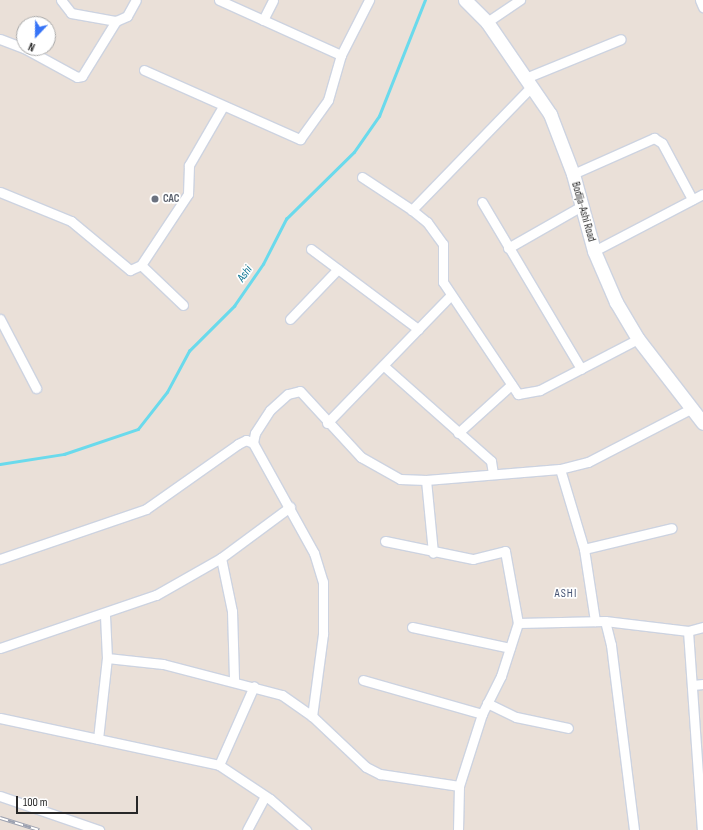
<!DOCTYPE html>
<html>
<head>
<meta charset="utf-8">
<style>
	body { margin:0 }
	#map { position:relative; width:703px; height:830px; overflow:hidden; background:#eae0d8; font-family:"Sofia Sans Condensed",sans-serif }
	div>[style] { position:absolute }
	.stream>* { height:2.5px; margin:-1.25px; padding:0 1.25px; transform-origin:1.25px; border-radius:1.25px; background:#6adaec }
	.roads { filter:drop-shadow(1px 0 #cdd3e0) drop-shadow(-1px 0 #cdd3e0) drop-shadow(0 1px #cdd3e0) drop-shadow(0 -1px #cdd3e0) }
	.street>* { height:9px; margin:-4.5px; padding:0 4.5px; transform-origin:4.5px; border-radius:4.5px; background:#fff }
	.secondary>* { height:13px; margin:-6.5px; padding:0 6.5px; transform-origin:6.5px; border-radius:6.5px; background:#fff }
	.rail>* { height:4px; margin-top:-2px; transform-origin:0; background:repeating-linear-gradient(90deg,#fff 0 8px,#9ba1b1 0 16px); box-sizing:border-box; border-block:1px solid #9ba1b1 }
	.dots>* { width:11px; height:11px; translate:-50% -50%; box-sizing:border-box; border:2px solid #fff; border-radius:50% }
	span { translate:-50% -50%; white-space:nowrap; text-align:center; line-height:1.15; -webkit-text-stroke:3.5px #fff; paint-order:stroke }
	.worship-label { font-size:11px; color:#5b616d; font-weight:700 }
	.left { translate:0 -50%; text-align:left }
	.street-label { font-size:11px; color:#272727 }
	.water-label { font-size:12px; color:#0e7693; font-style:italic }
	.neighbourhood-label { font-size:12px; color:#485676; letter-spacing:1px }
	.north { position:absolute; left:16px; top:16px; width:40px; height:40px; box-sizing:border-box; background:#fff; border:1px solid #a9a9a9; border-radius:50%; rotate:202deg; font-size:11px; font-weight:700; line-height:16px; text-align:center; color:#272727 }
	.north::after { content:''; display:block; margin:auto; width:14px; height:18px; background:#3774f7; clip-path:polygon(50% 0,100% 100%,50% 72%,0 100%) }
	.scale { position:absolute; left:16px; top:796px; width:122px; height:18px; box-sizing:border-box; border:2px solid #272727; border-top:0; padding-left:5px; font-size:12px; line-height:14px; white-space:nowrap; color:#272727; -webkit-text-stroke:3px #fff; paint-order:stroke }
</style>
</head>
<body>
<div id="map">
	<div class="stream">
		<div style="left:0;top:464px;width:65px;rotate:-8.9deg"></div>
		<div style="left:64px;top:454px;width:78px;rotate:-18.7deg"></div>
		<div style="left:138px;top:429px;width:47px;rotate:-51.9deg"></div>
		<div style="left:167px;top:392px;width:47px;rotate:-61.8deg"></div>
		<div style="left:189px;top:351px;width:64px;rotate:-45deg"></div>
		<div style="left:234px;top:306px;width:51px;rotate:-55.4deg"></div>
		<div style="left:263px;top:264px;width:51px;rotate:-62.9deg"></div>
		<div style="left:286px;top:219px;width:95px;rotate:-44.6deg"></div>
		<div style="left:354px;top:152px;width:44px;rotate:-55.2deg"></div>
		<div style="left:379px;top:116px;width:125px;rotate:-68.4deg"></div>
	</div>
	<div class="roads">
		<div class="street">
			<div style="left:61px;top:0;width:16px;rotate:52deg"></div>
			<div style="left:71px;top:13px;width:46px;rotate:10.1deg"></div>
			<div style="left:116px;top:21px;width:12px;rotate:-24deg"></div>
			<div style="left:127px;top:16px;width:18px;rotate:-61deg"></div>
			<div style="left:219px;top:0;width:134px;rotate:24.3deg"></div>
			<div style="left:700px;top:0;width:8px;rotate:67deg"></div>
			<div style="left:263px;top:20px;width:22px;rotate:-63deg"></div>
			<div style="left:487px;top:22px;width:40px;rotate:-34deg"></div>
			<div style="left:0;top:39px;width:26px;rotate:21deg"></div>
			<div style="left:24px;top:48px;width:60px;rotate:28.7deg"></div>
			<div style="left:77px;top:77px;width:5px;rotate:-11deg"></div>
			<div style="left:82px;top:76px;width:65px;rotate:-58.3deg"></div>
			<div style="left:144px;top:70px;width:171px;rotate:23.9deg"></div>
			<div style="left:300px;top:139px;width:48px;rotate:-54.3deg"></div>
			<div style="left:328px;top:100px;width:47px;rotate:-73.9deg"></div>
			<div style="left:341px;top:55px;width:62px;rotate:-63deg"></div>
			<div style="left:528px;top:77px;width:100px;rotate:-22.2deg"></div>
			<div style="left:532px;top:86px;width:173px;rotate:134.1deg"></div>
			<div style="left:412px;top:210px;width:19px;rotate:39deg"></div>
			<div style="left:427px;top:222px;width:27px;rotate:54deg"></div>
			<div style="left:443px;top:244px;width:38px;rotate:90deg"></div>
			<div style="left:443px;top:282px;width:135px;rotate:56.2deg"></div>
			<div style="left:518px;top:394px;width:22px;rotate:-10deg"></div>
			<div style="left:540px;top:390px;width:110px;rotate:-27.5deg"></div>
			<div style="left:573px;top:174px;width:89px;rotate:-24deg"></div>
			<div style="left:654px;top:138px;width:9px;rotate:32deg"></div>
			<div style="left:662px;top:143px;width:64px;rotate:61.8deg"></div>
			<div style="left:362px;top:177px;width:60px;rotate:33.4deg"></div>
			<div style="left:0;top:192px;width:77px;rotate:22.2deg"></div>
			<div style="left:71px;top:221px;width:77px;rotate:39.7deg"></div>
			<div style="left:130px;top:270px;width:12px;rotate:-24deg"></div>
			<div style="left:141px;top:265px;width:58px;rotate:43.6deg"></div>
			<div style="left:482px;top:202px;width:194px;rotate:59.3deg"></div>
			<div style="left:508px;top:248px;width:83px;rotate:-29.7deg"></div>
			<div style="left:311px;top:249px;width:134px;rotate:36.8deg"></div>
			<div style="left:594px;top:251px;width:123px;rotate:-27.6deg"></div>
			<div style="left:141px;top:265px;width:85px;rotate:-56.5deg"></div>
			<div style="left:188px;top:194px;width:29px;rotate:-88deg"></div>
			<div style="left:189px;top:165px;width:66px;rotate:-59.9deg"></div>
			<div style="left:0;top:319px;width:78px;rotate:62.4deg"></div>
			<div style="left:290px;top:319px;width:69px;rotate:-46.2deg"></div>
			<div style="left:384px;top:366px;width:143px;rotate:41.6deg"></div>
			<div style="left:491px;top:461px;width:13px;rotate:81deg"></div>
			<div style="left:327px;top:423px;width:178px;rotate:-45.9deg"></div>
			<div style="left:458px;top:433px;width:72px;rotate:-42.2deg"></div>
			<div style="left:253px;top:443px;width:10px;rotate:-79deg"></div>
			<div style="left:255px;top:433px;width:27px;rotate:-57deg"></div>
			<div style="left:270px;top:410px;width:24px;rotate:-42deg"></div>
			<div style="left:288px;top:394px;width:12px;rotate:-14deg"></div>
			<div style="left:300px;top:391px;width:90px;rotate:47.3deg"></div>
			<div style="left:361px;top:457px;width:45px;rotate:29.4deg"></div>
			<div style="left:400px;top:479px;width:26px;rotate:2deg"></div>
			<div style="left:426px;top:480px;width:134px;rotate:-4.7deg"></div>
			<div style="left:560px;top:469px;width:29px;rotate:-14deg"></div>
			<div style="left:588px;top:462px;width:117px;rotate:-27.4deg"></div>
			<div style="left:560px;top:469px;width:84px;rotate:73.3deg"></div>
			<div style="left:584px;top:549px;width:73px;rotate:81.3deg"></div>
			<div style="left:426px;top:480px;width:73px;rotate:84.5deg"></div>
			<div style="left:385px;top:541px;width:90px;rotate:11.6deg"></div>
			<div style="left:473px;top:559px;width:33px;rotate:-14deg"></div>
			<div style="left:505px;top:551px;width:73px;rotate:79.8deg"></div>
			<div style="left:518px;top:623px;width:56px;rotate:107.8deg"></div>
			<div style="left:501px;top:676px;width:42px;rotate:116.6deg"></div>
			<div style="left:482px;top:714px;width:76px;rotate:107.7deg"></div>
			<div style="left:459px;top:786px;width:44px;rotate:91.3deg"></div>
			<div style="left:584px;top:549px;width:90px;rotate:-13.4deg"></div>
			<div style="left:221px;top:558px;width:54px;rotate:78.3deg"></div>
			<div style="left:232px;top:611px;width:69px;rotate:88.3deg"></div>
			<div style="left:0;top:559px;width:154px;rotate:-18.9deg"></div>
			<div style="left:146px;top:509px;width:113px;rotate:-35.2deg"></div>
			<div style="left:238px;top:444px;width:9px;rotate:-27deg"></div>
			<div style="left:246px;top:440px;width:8px;rotate:23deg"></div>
			<div style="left:253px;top:443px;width:126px;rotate:61deg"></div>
			<div style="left:314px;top:553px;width:30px;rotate:73deg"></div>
			<div style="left:323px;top:582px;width:52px;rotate:90deg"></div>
			<div style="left:323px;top:634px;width:83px;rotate:97.6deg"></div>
			<div style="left:605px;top:621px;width:25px;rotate:76deg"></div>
			<div style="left:611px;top:645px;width:186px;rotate:82.9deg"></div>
			<div style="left:518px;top:623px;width:87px;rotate:-1.3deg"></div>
			<div style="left:605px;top:621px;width:84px;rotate:6.9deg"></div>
			<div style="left:688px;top:631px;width:16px;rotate:-15deg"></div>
			<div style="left:412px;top:627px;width:100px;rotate:12.1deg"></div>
			<div style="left:688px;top:631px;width:199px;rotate:86deg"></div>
			<div style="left:0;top:648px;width:165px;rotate:-18.8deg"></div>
			<div style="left:156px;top:595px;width:75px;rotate:-29.6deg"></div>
			<div style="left:221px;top:558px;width:86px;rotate:-36.5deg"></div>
			<div style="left:107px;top:658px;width:56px;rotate:6.1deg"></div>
			<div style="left:163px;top:664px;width:123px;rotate:14.6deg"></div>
			<div style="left:282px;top:695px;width:37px;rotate:35deg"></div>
			<div style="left:312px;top:716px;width:74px;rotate:43.4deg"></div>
			<div style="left:366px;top:767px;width:16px;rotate:27deg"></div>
			<div style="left:380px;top:774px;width:80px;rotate:8.6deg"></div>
			<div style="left:363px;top:680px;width:124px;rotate:15.9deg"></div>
			<div style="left:693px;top:685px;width:10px;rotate:-6deg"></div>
			<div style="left:487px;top:703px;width:32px;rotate:26deg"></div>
			<div style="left:516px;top:717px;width:53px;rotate:11.9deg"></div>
			<div style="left:0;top:718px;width:224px;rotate:12.1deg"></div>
			<div style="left:219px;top:765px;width:61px;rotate:33.7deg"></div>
			<div style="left:270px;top:799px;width:48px;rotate:40.7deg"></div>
			<div style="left:98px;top:739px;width:81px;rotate:-83.7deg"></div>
			<div style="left:107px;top:658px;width:43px;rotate:-92.7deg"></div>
			<div style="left:219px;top:765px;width:86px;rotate:-66.1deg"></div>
			<div style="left:0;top:796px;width:105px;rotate:19deg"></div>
			<div style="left:247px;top:830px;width:38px;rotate:-62deg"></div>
		</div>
		<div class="secondary">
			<div style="left:465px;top:0;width:31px;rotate:45deg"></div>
			<div style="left:487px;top:22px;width:112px;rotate:55.6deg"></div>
			<div style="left:550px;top:114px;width:64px;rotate:69deg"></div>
			<div style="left:573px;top:174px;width:80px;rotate:74.7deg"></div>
			<div style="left:594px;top:251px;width:56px;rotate:66.7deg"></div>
			<div style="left:616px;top:302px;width:43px;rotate:59.3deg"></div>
			<div style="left:638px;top:339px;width:106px;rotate:52.3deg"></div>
		</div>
	</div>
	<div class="rail">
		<div style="left:0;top:818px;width:41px;rotate:17.1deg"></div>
	</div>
	<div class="dots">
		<div style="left:155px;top:199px;background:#6b7280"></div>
	</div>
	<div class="worship-label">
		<span class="left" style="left:163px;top:199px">CAC</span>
	</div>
	<div class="street-label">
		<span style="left:583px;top:212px;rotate:74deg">Bodija-Ashi Road</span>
	</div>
	<div class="water-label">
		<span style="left:245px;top:274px;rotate:-55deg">Ashi</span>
	</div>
	<div class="neighbourhood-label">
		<span style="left:566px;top:594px">ASHI</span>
	</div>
	<div class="north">N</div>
	<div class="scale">100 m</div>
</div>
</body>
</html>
